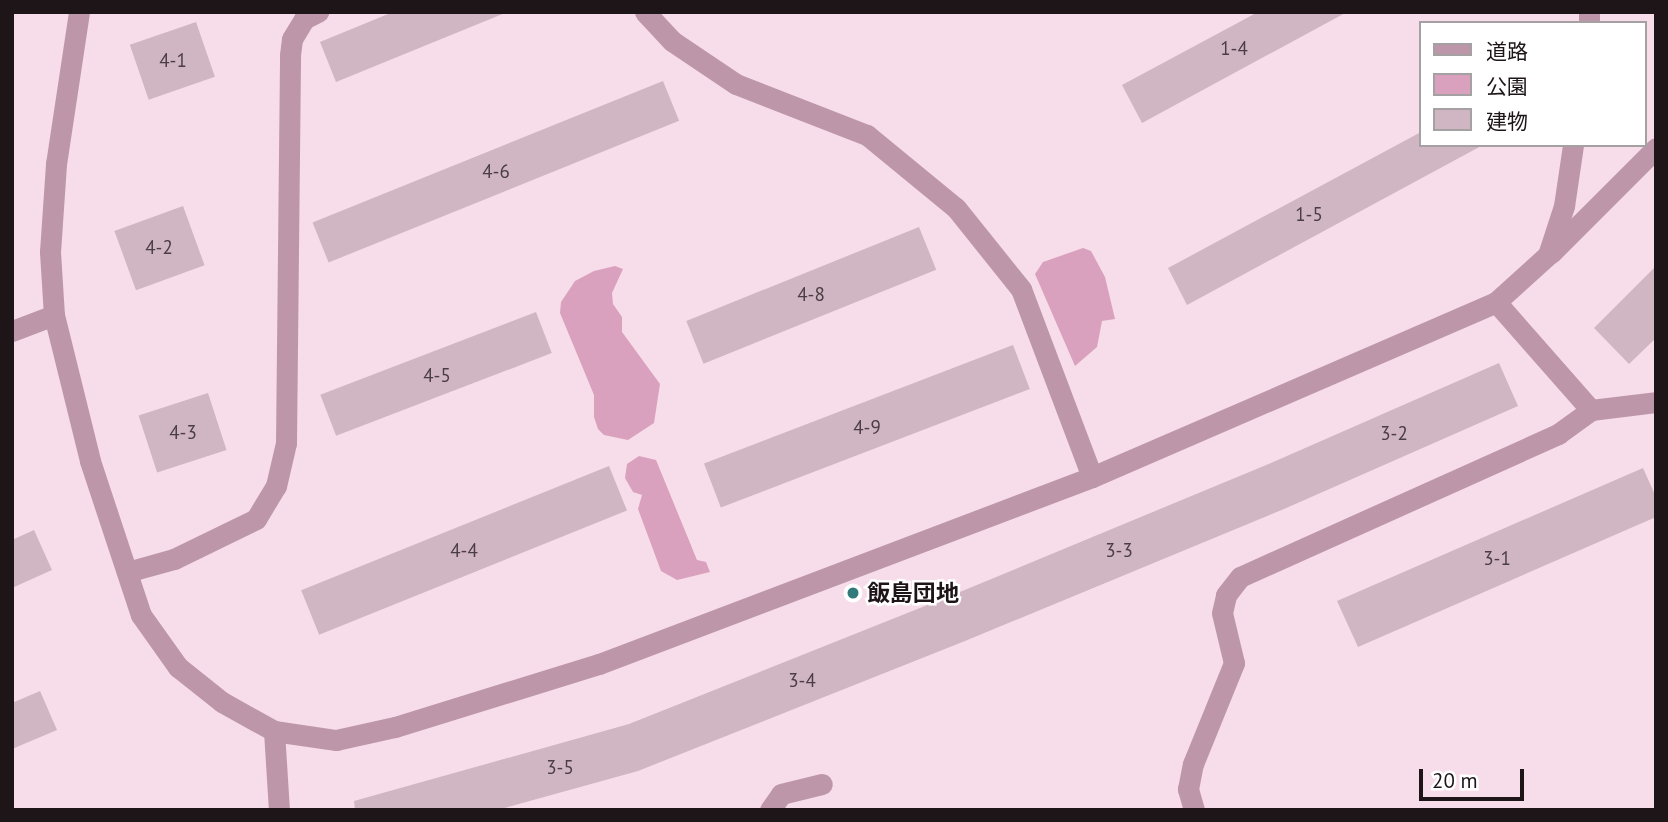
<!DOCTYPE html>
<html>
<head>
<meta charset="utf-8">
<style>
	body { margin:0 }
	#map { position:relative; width:1668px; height:822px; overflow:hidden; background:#f7dce9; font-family:"PT Sans","Noto Sans JP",sans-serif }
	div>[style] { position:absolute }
	.green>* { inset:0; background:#daa1be }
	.building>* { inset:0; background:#d0b6c2; transform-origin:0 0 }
	.minor>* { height:21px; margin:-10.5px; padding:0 10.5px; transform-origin:10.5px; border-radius:10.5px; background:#bd97a9 }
	.dots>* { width:19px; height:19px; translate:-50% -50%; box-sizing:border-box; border:4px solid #fff; border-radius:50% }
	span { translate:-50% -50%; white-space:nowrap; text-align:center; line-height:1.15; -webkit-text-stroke:5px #fff; paint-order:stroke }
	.number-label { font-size:19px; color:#4a3d43 }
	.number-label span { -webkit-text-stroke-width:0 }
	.poi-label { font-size:23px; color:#1e1519; font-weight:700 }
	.left { translate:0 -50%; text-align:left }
	.frame { position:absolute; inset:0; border:14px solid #1e1519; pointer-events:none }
	.legend { position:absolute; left:1419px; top:21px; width:228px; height:126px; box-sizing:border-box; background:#fff; border:2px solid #a5a1a3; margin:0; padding:9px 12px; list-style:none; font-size:21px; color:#1e1519 }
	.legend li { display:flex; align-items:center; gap:14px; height:35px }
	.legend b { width:35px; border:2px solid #a5a1a3 }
	.scale { position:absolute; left:1419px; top:769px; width:105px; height:32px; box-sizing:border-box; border:4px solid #1e1519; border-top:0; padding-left:9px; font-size:21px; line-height:24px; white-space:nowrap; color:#1e1519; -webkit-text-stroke:5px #fff; paint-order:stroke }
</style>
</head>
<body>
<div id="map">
	<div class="green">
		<div style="clip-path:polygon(1083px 248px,1091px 251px,1105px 277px,1115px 319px,1102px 321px,1097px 347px,1075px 366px,1035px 274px,1043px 262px)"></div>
		<div style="clip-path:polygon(615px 266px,623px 269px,612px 293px,613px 304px,622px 317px,622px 332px,660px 384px,654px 423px,628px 440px,604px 435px,598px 429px,594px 417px,594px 395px,560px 313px,561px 302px,575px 281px,594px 271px)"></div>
		<div style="clip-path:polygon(639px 456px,656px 460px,697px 560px,706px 562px,710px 572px,677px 580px,661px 571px,638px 509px,642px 495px,633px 492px,625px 478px,627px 464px)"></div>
	</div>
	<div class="building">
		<div style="clip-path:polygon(393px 12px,505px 12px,505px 13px,336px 82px,320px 42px)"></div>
		<div style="clip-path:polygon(1258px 12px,1347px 12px,1142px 123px,1122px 85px)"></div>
		<div style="left:196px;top:22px;width:58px;height:70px;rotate:71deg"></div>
		<div style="left:663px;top:81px;width:43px;height:378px;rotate:68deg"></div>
		<div style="clip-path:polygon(1421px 132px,1421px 145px,1483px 145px,1187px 305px,1168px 268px)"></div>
		<div style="left:183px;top:206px;width:63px;height:73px;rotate:70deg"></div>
		<div style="left:919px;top:227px;width:46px;height:251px;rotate:68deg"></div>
		<div style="clip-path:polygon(1656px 266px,1656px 338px,1629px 364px,1594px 328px)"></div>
		<div style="left:536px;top:312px;width:44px;height:231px;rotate:69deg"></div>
		<div style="left:1013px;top:345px;width:47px;height:331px;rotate:69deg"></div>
		<div style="clip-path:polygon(1499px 363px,1518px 406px,1284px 509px,965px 641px,638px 771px,497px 810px,355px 810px,354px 801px,629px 724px,955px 594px,1271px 463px)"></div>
		<div style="left:208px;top:393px;width:60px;height:73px;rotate:72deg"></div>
		<div style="left:609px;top:466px;width:48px;height:332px;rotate:68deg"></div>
		<div style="clip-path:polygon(1643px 468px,1656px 497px,1656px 517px,1358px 647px,1337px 601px)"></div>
		<div style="clip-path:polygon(34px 530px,52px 570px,12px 588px,12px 540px)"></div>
		<div style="clip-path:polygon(40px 691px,57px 730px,12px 749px,12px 703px)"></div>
	</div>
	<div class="minor">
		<div style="left:79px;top:12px;width:154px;rotate:98.6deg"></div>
		<div style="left:56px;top:164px;width:88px;rotate:93.9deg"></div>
		<div style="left:50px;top:252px;width:63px;rotate:86.4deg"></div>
		<div style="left:54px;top:315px;width:150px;rotate:76.1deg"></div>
		<div style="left:90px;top:461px;width:162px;rotate:71.7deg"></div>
		<div style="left:141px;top:615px;width:64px;rotate:54.6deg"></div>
		<div style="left:178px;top:667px;width:56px;rotate:38.5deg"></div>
		<div style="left:222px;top:702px;width:60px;rotate:29.1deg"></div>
		<div style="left:274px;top:731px;width:63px;rotate:8.3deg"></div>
		<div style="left:336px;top:740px;width:60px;rotate:-12.4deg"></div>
		<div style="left:395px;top:727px;width:214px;rotate:-17.2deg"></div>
		<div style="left:599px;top:664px;width:527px;rotate:-20.77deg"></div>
		<div style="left:1092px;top:477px;width:440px;rotate:-23.4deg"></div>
		<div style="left:1496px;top:302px;width:70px;rotate:-42.1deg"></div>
		<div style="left:1548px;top:255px;width:52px;rotate:-71.9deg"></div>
		<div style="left:1564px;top:206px;width:62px;rotate:-81.6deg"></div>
		<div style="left:645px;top:12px;width:40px;rotate:47deg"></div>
		<div style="left:672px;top:41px;width:77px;rotate:33.9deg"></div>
		<div style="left:736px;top:84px;width:141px;rotate:21.3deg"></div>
		<div style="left:867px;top:135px;width:115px;rotate:39.4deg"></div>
		<div style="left:956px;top:208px;width:104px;rotate:51.3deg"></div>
		<div style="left:1021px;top:289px;width:201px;rotate:69.3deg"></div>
		<div style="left:1589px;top:23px;width:11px;rotate:-90deg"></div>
		<div style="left:1551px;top:253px;width:148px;rotate:-45deg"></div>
		<div style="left:1496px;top:302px;width:144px;rotate:48.7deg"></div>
		<div style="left:1591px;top:410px;width:65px;rotate:-7deg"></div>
		<div style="left:12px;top:331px;width:45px;rotate:-20.9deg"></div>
		<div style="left:127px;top:572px;width:49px;rotate:-15.5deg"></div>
		<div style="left:174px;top:559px;width:91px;rotate:-26deg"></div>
		<div style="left:256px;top:519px;width:39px;rotate:-59deg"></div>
		<div style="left:276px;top:486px;width:44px;rotate:-76.9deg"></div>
		<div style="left:286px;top:443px;width:388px;rotate:-89.4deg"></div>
		<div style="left:290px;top:55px;width:16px;rotate:-83deg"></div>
		<div style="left:292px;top:39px;width:23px;rotate:-59deg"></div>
		<div style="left:304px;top:19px;width:16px;rotate:-27deg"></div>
		<div style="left:274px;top:731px;width:79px;rotate:86.4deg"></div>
		<div style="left:770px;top:810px;width:19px;rotate:-55deg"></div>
		<div style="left:781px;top:794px;width:42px;rotate:-13.7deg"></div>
		<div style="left:1194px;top:810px;width:22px;rotate:-106deg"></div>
		<div style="left:1188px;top:789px;width:25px;rotate:-79deg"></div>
		<div style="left:1193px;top:764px;width:109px;rotate:-67.9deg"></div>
		<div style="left:1234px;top:663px;width:51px;rotate:-103.5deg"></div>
		<div style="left:1222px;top:613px;width:18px;rotate:-77deg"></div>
		<div style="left:1226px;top:595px;width:23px;rotate:-52deg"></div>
		<div style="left:1240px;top:577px;width:349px;rotate:-24.2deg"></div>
		<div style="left:1558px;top:434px;width:41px;rotate:-36deg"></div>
	</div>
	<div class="dots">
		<div style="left:853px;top:593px;background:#317a7c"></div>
	</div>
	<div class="number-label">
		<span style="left:1234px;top:49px">1-4</span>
		<span style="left:173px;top:61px">4-1</span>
		<span style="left:496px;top:172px">4-6</span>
		<span style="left:1309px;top:215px">1-5</span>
		<span style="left:159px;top:248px">4-2</span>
		<span style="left:811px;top:295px">4-8</span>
		<span style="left:437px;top:376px">4-5</span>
		<span style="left:867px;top:428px">4-9</span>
		<span style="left:183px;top:433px">4-3</span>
		<span style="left:1394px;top:434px">3-2</span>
		<span style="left:464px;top:551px">4-4</span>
		<span style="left:1119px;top:551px">3-3</span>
		<span style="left:1497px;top:559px">3-1</span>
		<span style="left:802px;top:681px">3-4</span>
		<span style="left:560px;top:768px">3-5</span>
	</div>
	<div class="poi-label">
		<span class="left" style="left:867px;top:593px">飯島団地</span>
	</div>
	<div class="frame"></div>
	<ul class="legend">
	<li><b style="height:9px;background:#bd97a9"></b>道路</li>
	<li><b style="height:19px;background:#daa1be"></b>公園</li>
	<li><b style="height:19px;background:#d0b6c2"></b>建物</li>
	</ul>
	<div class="scale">20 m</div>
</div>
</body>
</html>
